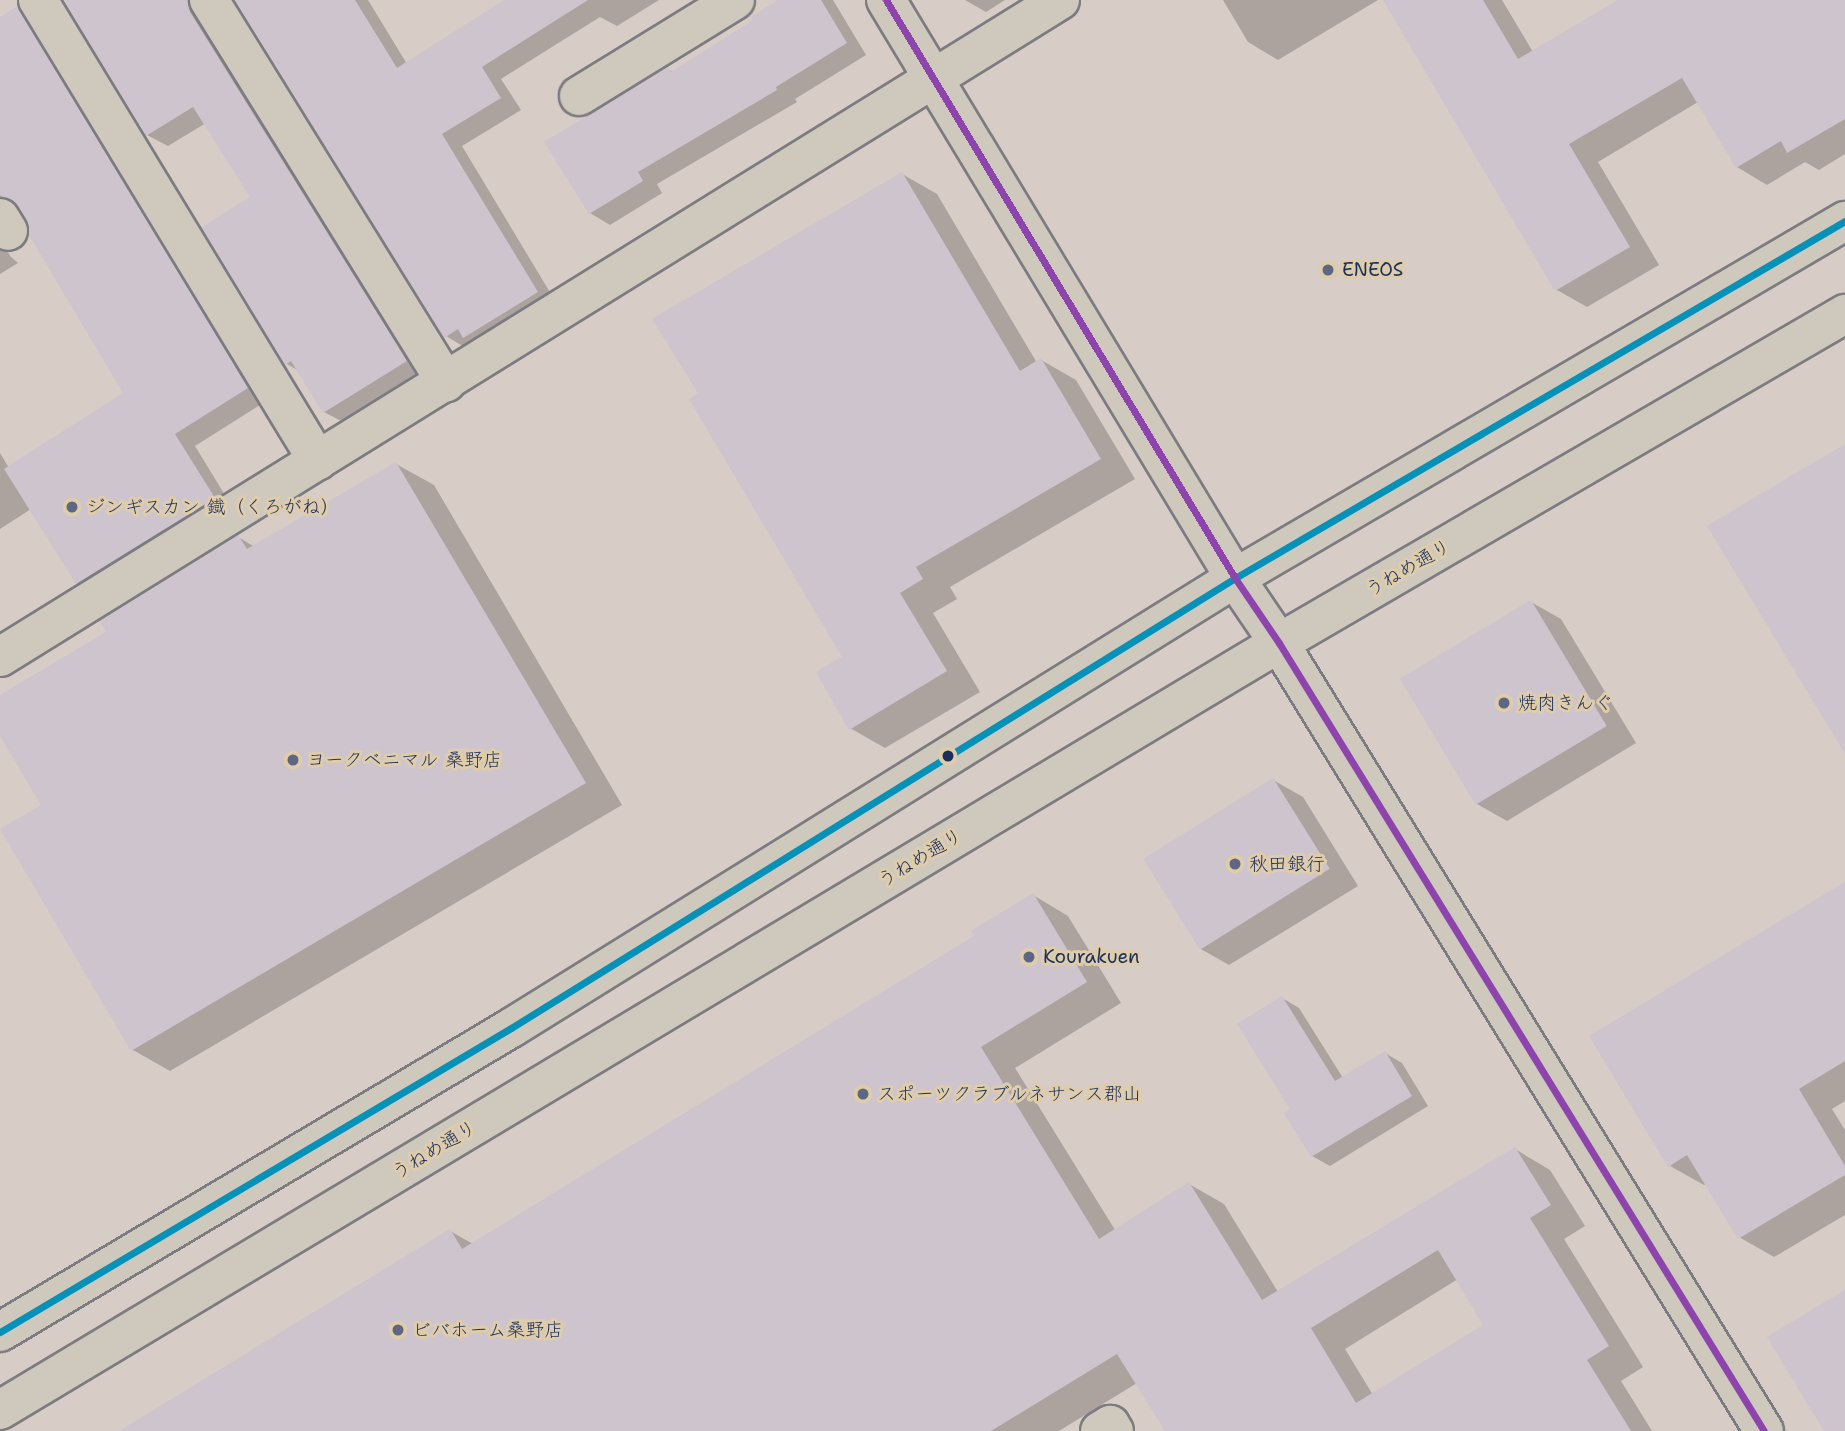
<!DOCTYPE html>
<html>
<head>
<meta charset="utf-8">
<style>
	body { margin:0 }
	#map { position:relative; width:1845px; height:1431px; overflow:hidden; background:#d7ccc6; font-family:"Shantell Sans","Klee One",sans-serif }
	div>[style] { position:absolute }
	.shadow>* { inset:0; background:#0003 }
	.building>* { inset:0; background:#cdc4cd; transform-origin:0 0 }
	.roads { filter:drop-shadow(2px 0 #7c7b81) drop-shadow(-2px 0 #7c7b81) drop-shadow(0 2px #7c7b81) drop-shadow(0 -2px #7c7b81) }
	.street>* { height:38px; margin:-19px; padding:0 19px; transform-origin:19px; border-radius:19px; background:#cfc8bd }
	.secondary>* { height:38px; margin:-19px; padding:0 19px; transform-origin:19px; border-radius:19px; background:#cfc8bd }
	.bus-1>* { height:7px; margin:-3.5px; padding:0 3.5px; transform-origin:3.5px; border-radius:3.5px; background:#0591b8 }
	.bus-2>* { height:7px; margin:-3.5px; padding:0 3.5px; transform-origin:3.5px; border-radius:3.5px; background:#8e44ad }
	.dots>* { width:19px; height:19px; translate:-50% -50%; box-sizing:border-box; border:4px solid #dfccaa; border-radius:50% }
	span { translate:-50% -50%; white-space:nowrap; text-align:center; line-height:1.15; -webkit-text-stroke:6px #dfccaa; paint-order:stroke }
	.poi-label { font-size:19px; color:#1b2f5e }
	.left { translate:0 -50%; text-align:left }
	.street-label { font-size:19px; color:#1b2f5e }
</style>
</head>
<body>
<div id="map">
	<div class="shadow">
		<div style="clip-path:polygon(65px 0,211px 0,427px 373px,345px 423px,324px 412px,299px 371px,287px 364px,252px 197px,206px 123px,168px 146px,147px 135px)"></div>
		<div style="clip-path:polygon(237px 0,368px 0,407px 64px,509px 0,659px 0,617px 26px,600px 17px,501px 79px,521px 110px,462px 146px,557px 304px,466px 348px,446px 336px)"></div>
		<div style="clip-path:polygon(782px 0,833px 0,866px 55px,795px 99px,797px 102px,657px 184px,662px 193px,610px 225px,590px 213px,668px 69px,674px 73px,756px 21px)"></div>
		<div style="clip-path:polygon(965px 0,1005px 0,986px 12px)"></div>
		<div style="clip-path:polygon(1223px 0,1378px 0,1278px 60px,1248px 42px)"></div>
		<div style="clip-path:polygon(1385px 0,1502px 0,1533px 52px,1621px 0,1845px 0,1845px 154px,1819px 170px,1805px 162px,1767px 185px,1737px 167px,1698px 102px,1598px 162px,1659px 265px,1587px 307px,1557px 290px)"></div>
		<div style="clip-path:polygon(19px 11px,39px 23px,268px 400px,195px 446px,234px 510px,98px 594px,78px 583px,31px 509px,0 529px,0 453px,9px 468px,125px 393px,28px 219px,20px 207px,10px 210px,0 223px,0 19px)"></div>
		<div style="clip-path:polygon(902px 174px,937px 194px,1037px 363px,1041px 360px,1076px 380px,1135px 479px,950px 587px,957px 599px,933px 613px,980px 692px,885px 748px,850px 728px,844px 658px,700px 394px)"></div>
		<div style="clip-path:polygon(0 235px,10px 256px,18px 263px,0 274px)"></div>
		<div style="clip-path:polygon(396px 464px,434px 485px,622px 805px,170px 1071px,133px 1050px,43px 806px,0 733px,0 697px,109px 633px,238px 537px,255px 547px)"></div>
		<div style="clip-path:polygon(1531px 602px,1561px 619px,1636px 743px,1507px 821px,1477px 804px)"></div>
		<div style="clip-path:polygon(1273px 780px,1303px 797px,1358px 886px,1229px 965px,1199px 948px)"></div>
		<div style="clip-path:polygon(evenodd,1033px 895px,1068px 916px,1121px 1003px,1015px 1068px,1115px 1230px,1189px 1184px,1224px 1204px,1278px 1292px,1515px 1149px,1550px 1170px,1585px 1226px,1564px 1239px,1643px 1367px,1621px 1381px,1652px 1431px,1167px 1431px,1137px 1383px,1059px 1431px,122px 1431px,450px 1231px,473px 1244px,977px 937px,1033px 895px,1458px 1279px,1485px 1325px,1373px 1395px,1345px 1349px,1458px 1279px)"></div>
		<div style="clip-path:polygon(1845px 897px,1845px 1101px,1832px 1109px,1845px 1130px,1845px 1215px,1774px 1257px,1739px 1237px,1707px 1184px,1704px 1185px,1670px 1166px)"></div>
		<div style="clip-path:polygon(1282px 998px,1299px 1008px,1343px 1078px,1385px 1053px,1402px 1063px,1428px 1106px,1330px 1166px,1312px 1156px,1292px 1109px)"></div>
	</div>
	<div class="building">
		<div style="clip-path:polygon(64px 0,187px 0,190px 12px,407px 361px,323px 413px,291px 361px,285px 365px,202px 227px,250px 197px,193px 107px,146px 136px)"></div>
		<div style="clip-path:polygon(235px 0,355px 0,397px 68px,504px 0,588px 0,482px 67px,501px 98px,442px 134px,538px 292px,463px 338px,458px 329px,444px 338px)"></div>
		<div style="clip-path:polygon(778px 0,821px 0,847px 43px,776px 87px,777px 90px,638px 172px,643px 181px,589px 214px,544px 142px,668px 67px,671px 72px,753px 20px,751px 17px)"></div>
		<div style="clip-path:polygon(1383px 0,1483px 0,1518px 59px,1618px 0,1845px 0,1845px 119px,1787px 153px,1781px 141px,1736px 168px,1682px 78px,1569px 144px,1630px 247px,1555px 291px)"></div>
		<div style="clip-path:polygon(18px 6px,248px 388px,175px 434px,215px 498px,76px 584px,4px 469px,123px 393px,29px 235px,27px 220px,19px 207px,0 195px,0 17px)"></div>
		<div style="clip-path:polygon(902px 172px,1020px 371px,1041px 358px,1101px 459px,916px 567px,923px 579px,900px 593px,947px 671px,849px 730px,816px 672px,842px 657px,689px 399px,698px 393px,652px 319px)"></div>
		<div style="clip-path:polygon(1845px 444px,1845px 754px,1707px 526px)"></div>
		<div style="clip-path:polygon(396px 462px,586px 783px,131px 1051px,0 829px,41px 805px,0 736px,0 695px,106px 632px,100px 621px,238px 535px,247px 549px)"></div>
		<div style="left:1531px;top:600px;width:147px;height:153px;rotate:59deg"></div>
		<div style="left:1273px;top:778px;width:107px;height:153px;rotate:58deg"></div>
		<div style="clip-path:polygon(1845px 882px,1845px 1061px,1799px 1089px,1845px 1166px,1845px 1175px,1738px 1239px,1687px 1155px,1668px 1167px,1589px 1036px)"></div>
		<div style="clip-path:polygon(evenodd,1033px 893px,1087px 982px,981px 1047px,1099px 1239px,1189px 1182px,1262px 1300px,1515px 1147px,1551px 1205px,1530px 1218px,1609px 1346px,1587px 1360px,1631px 1431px,1165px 1431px,1117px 1354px,991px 1431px,119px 1431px,450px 1229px,462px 1249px,974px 936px,971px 931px,1033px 893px,1438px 1250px,1483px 1325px,1356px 1403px,1311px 1328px,1438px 1250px)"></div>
		<div style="clip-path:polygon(1282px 996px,1335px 1081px,1385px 1051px,1412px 1096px,1311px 1157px,1284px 1113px,1290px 1109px,1237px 1024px)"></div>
		<div style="clip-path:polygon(1845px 1290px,1845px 1431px,1824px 1431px,1767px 1337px)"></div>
	</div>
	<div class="roads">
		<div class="street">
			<div style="left:38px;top:0;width:539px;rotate:58.73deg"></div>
			<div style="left:209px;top:0;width:450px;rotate:58.2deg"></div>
			<div style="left:579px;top:96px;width:183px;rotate:-31.6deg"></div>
			<div style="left:0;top:218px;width:15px;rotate:58deg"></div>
			<div style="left:0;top:657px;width:1247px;rotate:-31.79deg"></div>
			<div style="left:1100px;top:1431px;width:12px;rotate:-31deg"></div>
			<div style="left:1110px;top:1425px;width:7px;rotate:56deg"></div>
		</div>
		<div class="secondary">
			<div style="left:886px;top:0;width:675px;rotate:58.88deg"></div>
			<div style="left:1235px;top:578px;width:78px;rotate:55.9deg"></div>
			<div style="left:1279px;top:643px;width:925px;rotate:58.39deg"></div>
			<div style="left:0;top:1332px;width:595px;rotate:-30.75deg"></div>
			<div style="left:511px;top:1028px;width:852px;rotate:-31.86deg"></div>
			<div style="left:1235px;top:578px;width:707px;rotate:-30.34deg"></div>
			<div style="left:0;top:1410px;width:1491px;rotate:-30.95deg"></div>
			<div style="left:1279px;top:643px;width:655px;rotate:-30.17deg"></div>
		</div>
	</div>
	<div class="bus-1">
		<div style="left:0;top:1332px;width:595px;rotate:-30.75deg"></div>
		<div style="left:511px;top:1028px;width:852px;rotate:-31.86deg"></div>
		<div style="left:1235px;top:578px;width:707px;rotate:-30.34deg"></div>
	</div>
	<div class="bus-2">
		<div style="left:886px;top:0;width:675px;rotate:58.88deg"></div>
		<div style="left:1235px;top:578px;width:78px;rotate:55.9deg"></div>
		<div style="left:1279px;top:643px;width:925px;rotate:58.39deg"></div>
	</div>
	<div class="dots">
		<div style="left:1328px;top:270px;background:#5d6682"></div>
		<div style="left:72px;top:507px;background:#5d6682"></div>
		<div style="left:1504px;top:703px;background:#5d6682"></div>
		<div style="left:948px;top:756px;background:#1b2f5e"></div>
		<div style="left:293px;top:760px;background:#5d6682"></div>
		<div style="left:1235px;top:864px;background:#5d6682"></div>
		<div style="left:1029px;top:957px;background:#5d6682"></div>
		<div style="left:863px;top:1094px;background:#5d6682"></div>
		<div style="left:398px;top:1330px;background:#5d6682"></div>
	</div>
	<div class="poi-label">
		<span class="left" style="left:1342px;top:270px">ENEOS</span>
		<span class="left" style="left:86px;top:507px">ジンギスカン 鐡（くろがね）</span>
		<span class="left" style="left:1518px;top:703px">焼肉きんぐ</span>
		<span class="left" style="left:307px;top:760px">ヨークベニマル 桑野店</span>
		<span class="left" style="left:1249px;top:864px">秋田銀行</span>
		<span class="left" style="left:1043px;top:957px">Kourakuen</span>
		<span class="left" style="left:877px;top:1094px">スポーツクラブルネサンス郡山</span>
		<span class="left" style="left:412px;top:1330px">ビバホーム桑野店</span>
	</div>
	<div class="street-label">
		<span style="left:1408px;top:568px;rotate:-30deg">うねめ通り</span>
		<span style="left:920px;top:858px;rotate:-31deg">うねめ通り</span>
		<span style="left:434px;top:1150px;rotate:-31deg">うねめ通り</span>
	</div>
</div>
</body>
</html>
